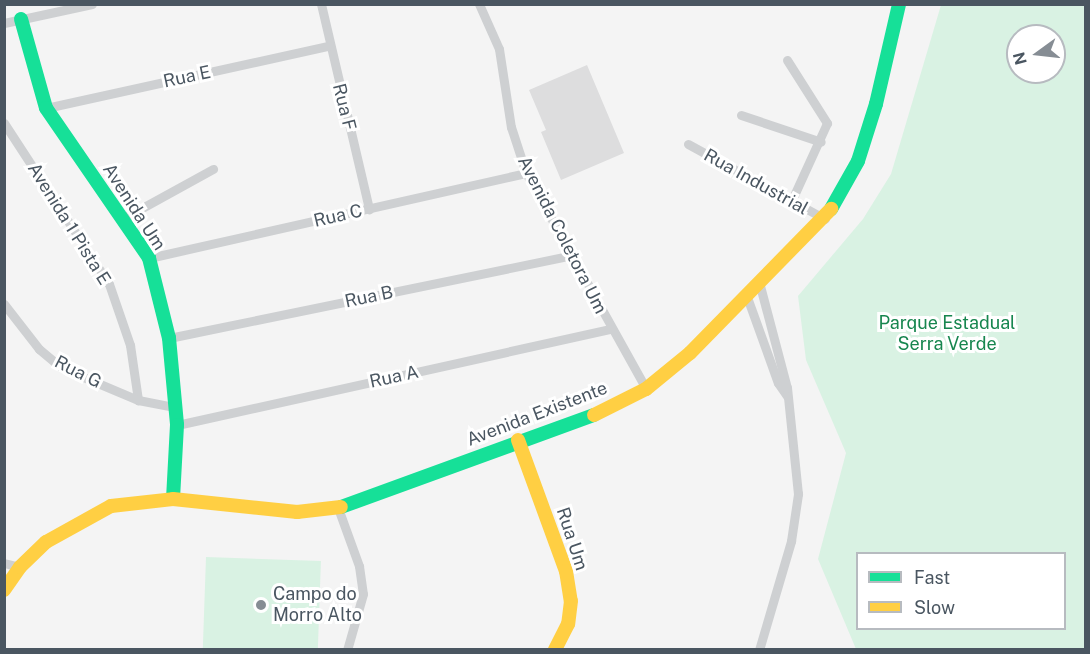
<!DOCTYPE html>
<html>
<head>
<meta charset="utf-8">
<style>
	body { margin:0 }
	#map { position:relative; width:1090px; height:654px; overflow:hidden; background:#f4f4f4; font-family:"Public Sans",sans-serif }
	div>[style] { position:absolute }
	.green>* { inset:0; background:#d9f2e3; transform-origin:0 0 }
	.building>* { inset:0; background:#ddddde }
	.street>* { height:9px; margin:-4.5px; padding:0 4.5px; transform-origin:4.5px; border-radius:4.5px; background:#ced0d2 }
	.fast>* { height:14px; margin:-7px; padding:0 7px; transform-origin:7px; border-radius:7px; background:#16e098 }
	.slow>* { height:14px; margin:-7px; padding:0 7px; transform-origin:7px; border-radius:7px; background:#ffcf43 }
	.dots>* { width:16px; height:16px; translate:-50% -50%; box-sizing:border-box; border:3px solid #fff; border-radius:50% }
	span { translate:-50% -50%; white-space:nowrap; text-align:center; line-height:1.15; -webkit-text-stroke:6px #fff; paint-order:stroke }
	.street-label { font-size:18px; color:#4a5661 }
	.park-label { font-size:18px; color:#17864f }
	.poi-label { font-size:18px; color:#4a5661 }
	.left { translate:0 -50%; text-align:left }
	.frame { position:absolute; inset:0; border:6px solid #4a5661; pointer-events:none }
	.legend { position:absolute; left:856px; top:552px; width:210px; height:78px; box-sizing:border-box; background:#fff; border:2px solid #b7bbc0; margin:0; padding:8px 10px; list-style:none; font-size:18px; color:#4a5661 }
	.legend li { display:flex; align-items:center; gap:12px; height:30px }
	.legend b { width:30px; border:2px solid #b7bbc0 }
	.north { position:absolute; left:1006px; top:24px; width:60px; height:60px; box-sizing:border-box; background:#fff; border:2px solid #b7bbc0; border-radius:50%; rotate:255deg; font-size:16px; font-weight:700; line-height:24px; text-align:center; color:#4a5661 }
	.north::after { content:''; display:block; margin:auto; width:21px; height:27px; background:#868d94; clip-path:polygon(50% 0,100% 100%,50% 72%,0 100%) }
</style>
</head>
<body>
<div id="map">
	<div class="green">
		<div style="clip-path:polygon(evenodd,941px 5px,1085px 5px,1085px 649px,856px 649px,818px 559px,846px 453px,806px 360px,798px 296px,863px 219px,891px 174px,941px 5px,1018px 36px,1054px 36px,1054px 72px,1018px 72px,1018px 36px,941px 5px,858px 554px,1064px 554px,1064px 628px,858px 628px,858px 554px)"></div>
		<div style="left:206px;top:557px;width:115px;height:92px;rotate:2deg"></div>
	</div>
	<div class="building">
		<div style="clip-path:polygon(587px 65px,624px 153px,561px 180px,541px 132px,546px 130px,529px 90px)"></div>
	</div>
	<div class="street">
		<div style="left:321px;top:4px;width:211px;rotate:76.8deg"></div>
		<div style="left:479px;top:4px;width:49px;rotate:66deg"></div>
		<div style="left:499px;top:49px;width:79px;rotate:81.3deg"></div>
		<div style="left:511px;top:127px;width:48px;rotate:71.9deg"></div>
		<div style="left:526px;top:173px;width:247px;rotate:60.9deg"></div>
		<div style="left:4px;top:23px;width:90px;rotate:-12.2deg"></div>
		<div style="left:787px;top:60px;width:75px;rotate:57.6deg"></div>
		<div style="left:827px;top:123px;width:87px;rotate:114.5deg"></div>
		<div style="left:46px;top:108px;width:290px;rotate:-12.4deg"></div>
		<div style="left:741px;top:115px;width:84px;rotate:18.6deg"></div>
		<div style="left:4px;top:123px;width:192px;rotate:56.9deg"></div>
		<div style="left:109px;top:284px;width:65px;rotate:71deg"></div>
		<div style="left:130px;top:345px;width:56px;rotate:81.7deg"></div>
		<div style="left:688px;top:144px;width:156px;rotate:28.7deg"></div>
		<div style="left:122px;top:219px;width:104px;rotate:-28.8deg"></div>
		<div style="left:149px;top:258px;width:386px;rotate:-12.7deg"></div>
		<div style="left:747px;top:297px;width:91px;rotate:70.2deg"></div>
		<div style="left:778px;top:383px;width:16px;rotate:55deg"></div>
		<div style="left:4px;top:304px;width:57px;rotate:52.1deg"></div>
		<div style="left:39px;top:349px;width:30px;rotate:40deg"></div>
		<div style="left:62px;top:368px;width:82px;rotate:22.8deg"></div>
		<div style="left:138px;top:400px;width:36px;rotate:11deg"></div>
		<div style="left:169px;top:338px;width:408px;rotate:-11.6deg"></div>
		<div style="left:177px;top:425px;width:444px;rotate:-12.5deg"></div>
		<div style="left:338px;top:508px;width:62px;rotate:70.1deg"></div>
		<div style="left:359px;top:566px;width:28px;rotate:82deg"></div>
		<div style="left:363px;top:594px;width:58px;rotate:105.9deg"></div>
		<div style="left:4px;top:563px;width:16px;rotate:14deg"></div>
		<div style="left:759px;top:650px;width:114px;rotate:-73.6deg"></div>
		<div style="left:791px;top:541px;width:48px;rotate:-81.5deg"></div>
		<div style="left:798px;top:494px;width:107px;rotate:-95.9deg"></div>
		<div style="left:787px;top:388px;width:106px;rotate:-104.8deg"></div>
	</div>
	<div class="fast">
		<div style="left:21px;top:19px;width:92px;rotate:74.3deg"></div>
		<div style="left:46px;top:108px;width:182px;rotate:55.5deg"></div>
		<div style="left:149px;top:258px;width:82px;rotate:76deg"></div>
		<div style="left:169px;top:338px;width:87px;rotate:84.7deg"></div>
		<div style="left:177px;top:425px;width:74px;rotate:93.1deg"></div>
		<div style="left:831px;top:209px;width:55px;rotate:-60.6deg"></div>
		<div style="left:858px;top:161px;width:60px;rotate:-72.5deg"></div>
		<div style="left:876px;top:104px;width:103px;rotate:-77deg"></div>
		<div style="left:341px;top:507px;width:269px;rotate:-20deg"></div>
	</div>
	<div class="slow">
		<div style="left:594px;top:415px;width:58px;rotate:-26.6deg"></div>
		<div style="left:646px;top:389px;width:57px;rotate:-39.3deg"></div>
		<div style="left:690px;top:353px;width:202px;rotate:-45.6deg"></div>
		<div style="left:518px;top:440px;width:140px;rotate:69.9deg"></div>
		<div style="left:566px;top:571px;width:30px;rotate:81deg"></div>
		<div style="left:571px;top:601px;width:23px;rotate:97deg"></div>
		<div style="left:568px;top:624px;width:29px;rotate:117deg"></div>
		<div style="left:4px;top:590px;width:28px;rotate:-55deg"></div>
		<div style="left:20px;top:567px;width:36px;rotate:-44deg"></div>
		<div style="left:46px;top:542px;width:74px;rotate:-29deg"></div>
		<div style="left:111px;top:506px;width:62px;rotate:-6.4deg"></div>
		<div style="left:173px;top:499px;width:125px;rotate:6deg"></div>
		<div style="left:297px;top:512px;width:44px;rotate:-6.5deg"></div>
	</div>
	<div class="dots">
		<div style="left:261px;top:605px;background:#868d94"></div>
	</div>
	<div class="street-label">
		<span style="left:187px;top:77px;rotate:-12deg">Rua E</span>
		<span style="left:344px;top:107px;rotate:76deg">Rua F</span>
		<span style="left:756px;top:182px;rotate:29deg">Rua Industrial</span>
		<span style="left:134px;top:207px;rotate:57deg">Avenida Um</span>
		<span style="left:338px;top:216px;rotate:-13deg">Rua C</span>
		<span style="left:69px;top:224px;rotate:58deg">Avenida 1 Pista E</span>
		<span style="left:562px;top:235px;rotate:63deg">Avenida Coletora Um</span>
		<span style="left:369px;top:297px;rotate:-12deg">Rua B</span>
		<span style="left:78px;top:372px;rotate:27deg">Rua G</span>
		<span style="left:394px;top:377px;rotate:-12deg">Rua A</span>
		<span style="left:537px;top:414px;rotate:-21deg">Avenida Existente</span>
		<span style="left:572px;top:539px;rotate:72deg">Rua Um</span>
	</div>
	<div class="park-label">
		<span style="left:947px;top:334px">Parque Estadual<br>Serra Verde</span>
	</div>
	<div class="poi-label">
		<span class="left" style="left:273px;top:605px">Campo do<br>Morro Alto</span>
	</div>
	<div class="frame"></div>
	<ul class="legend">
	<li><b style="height:8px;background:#16e098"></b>Fast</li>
	<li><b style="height:8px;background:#ffcf43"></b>Slow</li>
	</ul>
	<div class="north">N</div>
</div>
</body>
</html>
